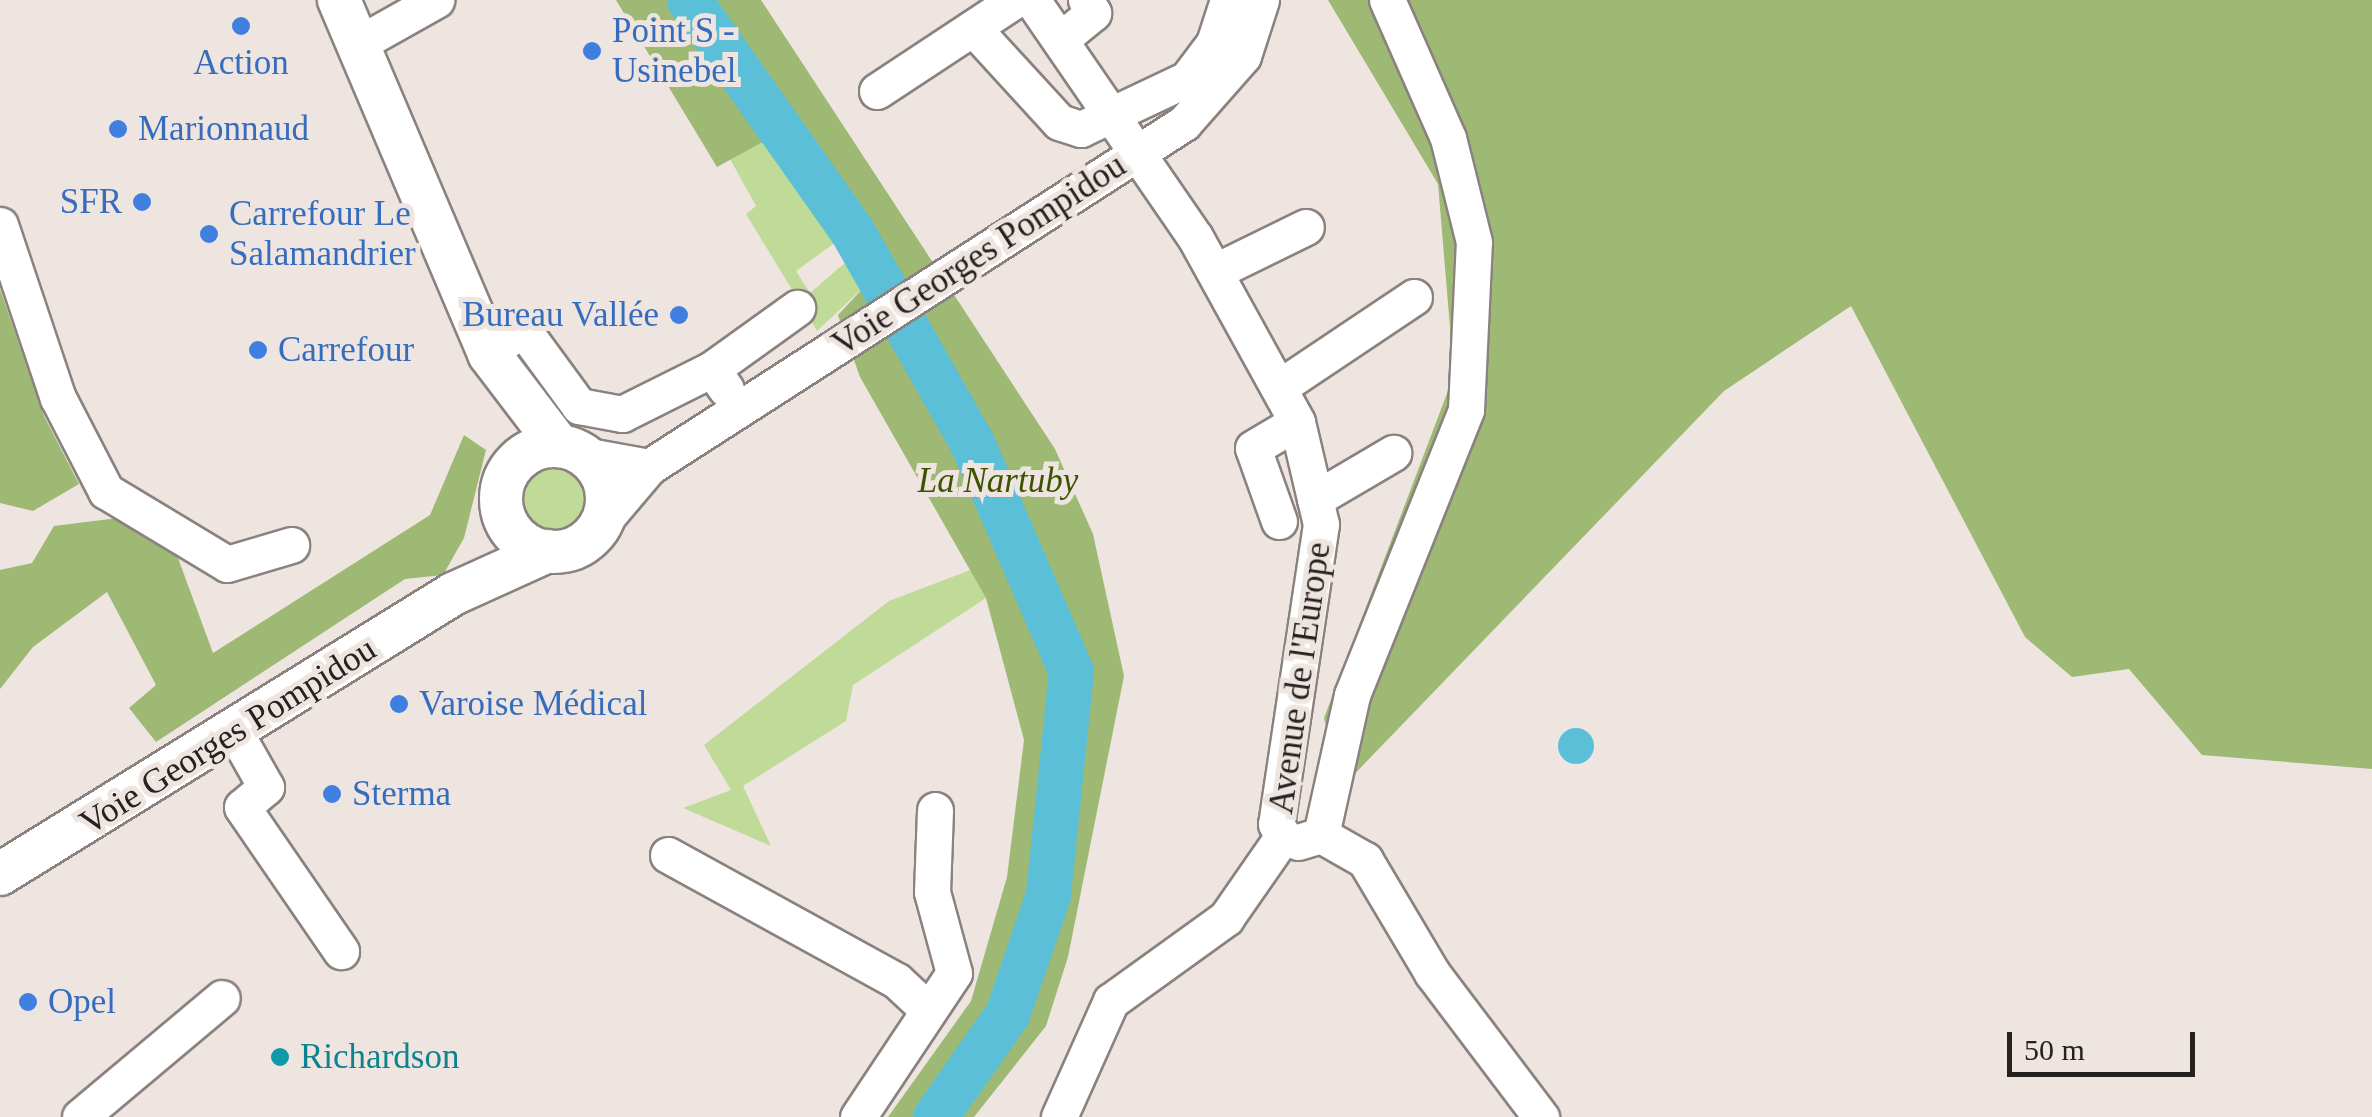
<!DOCTYPE html>
<html>
<head>
<meta charset="utf-8">
<style>
	body { margin:0 }
	#map { position:relative; width:2372px; height:1117px; overflow:hidden; background:#eee5e0; font-family:"Times New Roman",serif }
	div>[style] { position:absolute }
	.green>* { inset:0; background:#c0db98 }
	.round { border-radius:50% }
	.forest>* { inset:0; background:#9eb973 }
	.water>* { inset:0; background:#5bbfd8 }
	.river>* { height:45px; margin:-22.5px; padding:0 22.5px; transform-origin:22.5px; border-radius:22.5px; background:#5bbfd8 }
	.roads { filter:drop-shadow(2px 0 #8b827f) drop-shadow(-2px 0 #8b827f) drop-shadow(0 2px #8b827f) drop-shadow(0 -2px #8b827f) }
	.minor>* { height:35px; margin:-17.5px; padding:0 17.5px; transform-origin:17.5px; border-radius:17.5px; background:#fff }
	.major>* { height:42px; margin:-21px; padding:0 21px; transform-origin:21px; border-radius:21px; background:#fff }
	.major>.ring { margin:-21px; padding:0; box-sizing:content-box; background:none; border:42px solid #fff; border-radius:50% }
	.dots>* { width:28px; height:28px; translate:-50% -50%; box-sizing:border-box; border:5px solid #eee5e0; border-radius:50% }
	span { translate:-50% -50%; white-space:nowrap; text-align:center; line-height:1.15; -webkit-text-stroke:10px #eee5e0; paint-order:stroke }
	.shop-label { font-size:35px; color:#366cbe }
	.left { translate:0 -50%; text-align:left }
	.right { translate:-100% -50%; text-align:right }
	.street-label { font-size:35px; color:#242120 }
	.park-label { font-size:35px; color:#3c5300; font-style:italic }
	.culture-label { font-size:35px; color:#0d838f }
	.scale { position:absolute; left:2007px; top:1032px; width:188px; height:45px; box-sizing:border-box; border:5px solid #242120; border-top:0; padding-left:12px; font-size:30px; line-height:35px; white-space:nowrap; color:#242120; -webkit-text-stroke:8px #eee5e0; paint-order:stroke }
</style>
</head>
<body>
<div id="map">
	<div class="green">
		<div style="clip-path:polygon(776px 133px,843px 237px,796px 271px,810px 293px,855px 254px,866px 285px,817px 331px,746px 214px,756px 206px,730px 159px)"></div>
		<div class="round" style="left:519px;top:464px;width:68px;height:68px"></div>
		<div style="clip-path:polygon(973px 569px,986px 598px,853px 685px,846px 721px,743px 786px,771px 846px,683px 808px,731px 790px,704px 745px,889px 601px)"></div>
	</div>
	<div class="forest">
		<div style="clip-path:polygon(616px 0,761px 0,1055px 449px,1093px 534px,1124px 676px,1068px 957px,1046px 1026px,974px 1117px,888px 1117px,971px 1001px,1007px 877px,1024px 740px,986px 598px,860px 377px,838px 315px,866px 285px,855px 254px,777px 134px,717px 167px)"></div>
		<div style="clip-path:polygon(1328px 0,2372px 0,2372px 769px,2202px 755px,2129px 669px,2072px 677px,2025px 637px,1851px 306px,1724px 391px,1341px 788px,1324px 718px,1454px 375px,1438px 184px)"></div>
		<div style="clip-path:polygon(0 289px,44px 416px,79px 484px,33px 511px,0 503px)"></div>
		<div style="clip-path:polygon(464px 435px,486px 450px,464px 538px,443px 575px,405px 579px,156px 742px,129px 708px,156px 685px,107px 592px,33px 647px,0 689px,0 570px,32px 563px,54px 526px,126px 517px,146px 525px,178px 558px,213px 653px,430px 515px)"></div>
	</div>
	<div class="water">
		<div class="round" style="left:1558px;top:728px;width:36px;height:36px"></div>
	</div>
	<div class="river">
		<div style="left:689px;top:0;width:283px;rotate:54.8deg"></div>
		<div style="left:852px;top:231px;width:246px;rotate:60.5deg"></div>
		<div style="left:973px;top:445px;width:246px;rotate:66.6deg"></div>
		<div style="left:1071px;top:671px;width:225px;rotate:95.9deg"></div>
		<div style="left:1048px;top:895px;width:126px;rotate:109deg"></div>
		<div style="left:1007px;top:1014px;width:126px;rotate:125deg"></div>
	</div>
	<div class="roads">
		<div class="minor">
			<div style="left:1032px;top:0;width:288px;rotate:55.5deg"></div>
			<div style="left:1195px;top:237px;width:211px;rotate:61.1deg"></div>
			<div style="left:1297px;top:422px;width:105px;rotate:76.8deg"></div>
			<div style="left:1321px;top:524px;width:303px;rotate:98.5deg"></div>
			<div style="left:1276px;top:824px;width:14px;rotate:60deg"></div>
			<div style="left:973px;top:28px;width:127px;rotate:47.5deg"></div>
			<div style="left:1059px;top:122px;width:23px;rotate:18deg"></div>
			<div style="left:1081px;top:129px;width:117px;rotate:-25.3deg"></div>
			<div style="left:1187px;top:79px;width:45px;rotate:-53.1deg"></div>
			<div style="left:1214px;top:43px;width:45px;rotate:-72deg"></div>
			<div style="left:1060px;top:40px;width:43px;rotate:-39.3deg"></div>
			<div style="left:1093px;top:13px;width:15px;rotate:-118deg"></div>
			<div style="left:358px;top:44px;width:90px;rotate:-29.4deg"></div>
			<div style="left:877px;top:91px;width:165px;rotate:-33.4deg"></div>
			<div style="left:0;top:225px;width:182px;rotate:71.5deg"></div>
			<div style="left:58px;top:398px;width:105px;rotate:62.7deg"></div>
			<div style="left:106px;top:491px;width:141px;rotate:31.1deg"></div>
			<div style="left:227px;top:564px;width:67px;rotate:-16.5deg"></div>
			<div style="left:1216px;top:271px;width:100px;rotate:-26.1deg"></div>
			<div style="left:489px;top:354px;width:42px;rotate:-38.2deg"></div>
			<div style="left:522px;top:328px;width:97px;rotate:53.8deg"></div>
			<div style="left:579px;top:406px;width:44px;rotate:10.5deg"></div>
			<div style="left:622px;top:414px;width:101px;rotate:-26.6deg"></div>
			<div style="left:1281px;top:386px;width:160px;rotate:-33.8deg"></div>
			<div style="left:726px;top:389px;width:24px;rotate:-125deg"></div>
			<div style="left:712px;top:369px;width:105px;rotate:-35.7deg"></div>
			<div style="left:583px;top:455px;width:67px;rotate:10.3deg"></div>
			<div style="left:1315px;top:499px;width:91px;rotate:-30.5deg"></div>
			<div style="left:1279px;top:521px;width:77px;rotate:-109.6deg"></div>
			<div style="left:1253px;top:448px;width:51px;rotate:-30.6deg"></div>
			<div style="left:600px;top:525px;width:76px;rotate:-49.8deg"></div>
			<div style="left:649px;top:467px;width:636px;rotate:-32.74deg"></div>
			<div style="left:1184px;top:123px;width:89px;rotate:-48.6deg"></div>
			<div style="left:1243px;top:56px;width:59px;rotate:-72.2deg"></div>
			<div style="left:236px;top:734px;width:61px;rotate:60.5deg"></div>
			<div style="left:266px;top:787px;width:31px;rotate:140deg"></div>
			<div style="left:242px;top:807px;width:175px;rotate:55.5deg"></div>
			<div style="left:1321px;top:835px;width:143px;rotate:-77.5deg"></div>
			<div style="left:1352px;top:695px;width:307px;rotate:-68.2deg"></div>
			<div style="left:1466px;top:410px;width:168px;rotate:-87.3deg"></div>
			<div style="left:1474px;top:242px;width:107px;rotate:-104deg"></div>
			<div style="left:1448px;top:138px;width:151px;rotate:-113.8deg"></div>
			<div style="left:1298px;top:842px;width:24px;rotate:-17deg"></div>
			<div style="left:1321px;top:835px;width:51px;rotate:29.6deg"></div>
			<div style="left:1365px;top:860px;width:131px;rotate:59.3deg"></div>
			<div style="left:1432px;top:973px;width:181px;rotate:52.9deg"></div>
			<div style="left:668px;top:855px;width:261px;rotate:28.8deg"></div>
			<div style="left:897px;top:981px;width:41px;rotate:43deg"></div>
			<div style="left:80px;top:1117px;width:185px;rotate:-40deg"></div>
			<div style="left:858px;top:1117px;width:173px;rotate:-56.3deg"></div>
			<div style="left:954px;top:973px;width:84px;rotate:-105.2deg"></div>
			<div style="left:932px;top:892px;width:82px;rotate:-87.9deg"></div>
			<div style="left:1059px;top:1117px;width:127px;rotate:-65.9deg"></div>
			<div style="left:1111px;top:1001px;width:142px;rotate:-35.8deg"></div>
			<div style="left:1226px;top:918px;width:100px;rotate:-55.2deg"></div>
		</div>
		<div class="major">
			<div style="left:339px;top:0;width:384px;rotate:67deg"></div>
			<div style="left:489px;top:354px;width:116px;rotate:52.7deg"></div>
			<div class="ring" style="left:501px;top:446px;width:64px;height:64px"></div>
			<div style="left:0;top:874px;width:533px;rotate:-31.72deg"></div>
			<div style="left:453px;top:594px;width:104px;rotate:-24.4deg"></div>
		</div>
	</div>
	<div class="dots">
		<div style="left:241px;top:26px;background:#3f7fe0"></div>
		<div style="left:592px;top:51px;background:#3f7fe0"></div>
		<div style="left:118px;top:129px;background:#3f7fe0"></div>
		<div style="left:142px;top:202px;background:#3f7fe0"></div>
		<div style="left:209px;top:234px;background:#3f7fe0"></div>
		<div style="left:679px;top:315px;background:#3f7fe0"></div>
		<div style="left:258px;top:350px;background:#3f7fe0"></div>
		<div style="left:399px;top:704px;background:#3f7fe0"></div>
		<div style="left:332px;top:794px;background:#3f7fe0"></div>
		<div style="left:28px;top:1002px;background:#3f7fe0"></div>
		<div style="left:280px;top:1057px;background:#0f9aa8"></div>
	</div>
	<div class="shop-label">
		<span class="left" style="left:612px;top:51px">Point S -<br>Usinebel</span>
		<span style="left:241px;top:63px">Action</span>
		<span class="left" style="left:138px;top:129px">Marionnaud</span>
		<span class="right" style="left:122px;top:202px">SFR</span>
		<span class="left" style="left:229px;top:234px">Carrefour Le<br>Salamandrier</span>
		<span class="right" style="left:659px;top:315px">Bureau Vallée</span>
		<span class="left" style="left:278px;top:350px">Carrefour</span>
		<span class="left" style="left:419px;top:704px">Varoise Médical</span>
		<span class="left" style="left:352px;top:794px">Sterma</span>
		<span class="left" style="left:48px;top:1002px">Opel</span>
	</div>
	<div class="street-label">
		<span style="left:979px;top:255px;rotate:-33deg">Voie Georges Pompidou</span>
		<span style="left:1300px;top:678px;rotate:-82deg">Avenue de l'Europe</span>
		<span style="left:228px;top:736px;rotate:-32deg">Voie Georges Pompidou</span>
	</div>
	<div class="park-label">
		<span style="left:998px;top:481px">La Nartuby</span>
	</div>
	<div class="culture-label">
		<span class="left" style="left:300px;top:1057px">Richardson</span>
	</div>
	<div class="scale">50 m</div>
</div>
</body>
</html>
